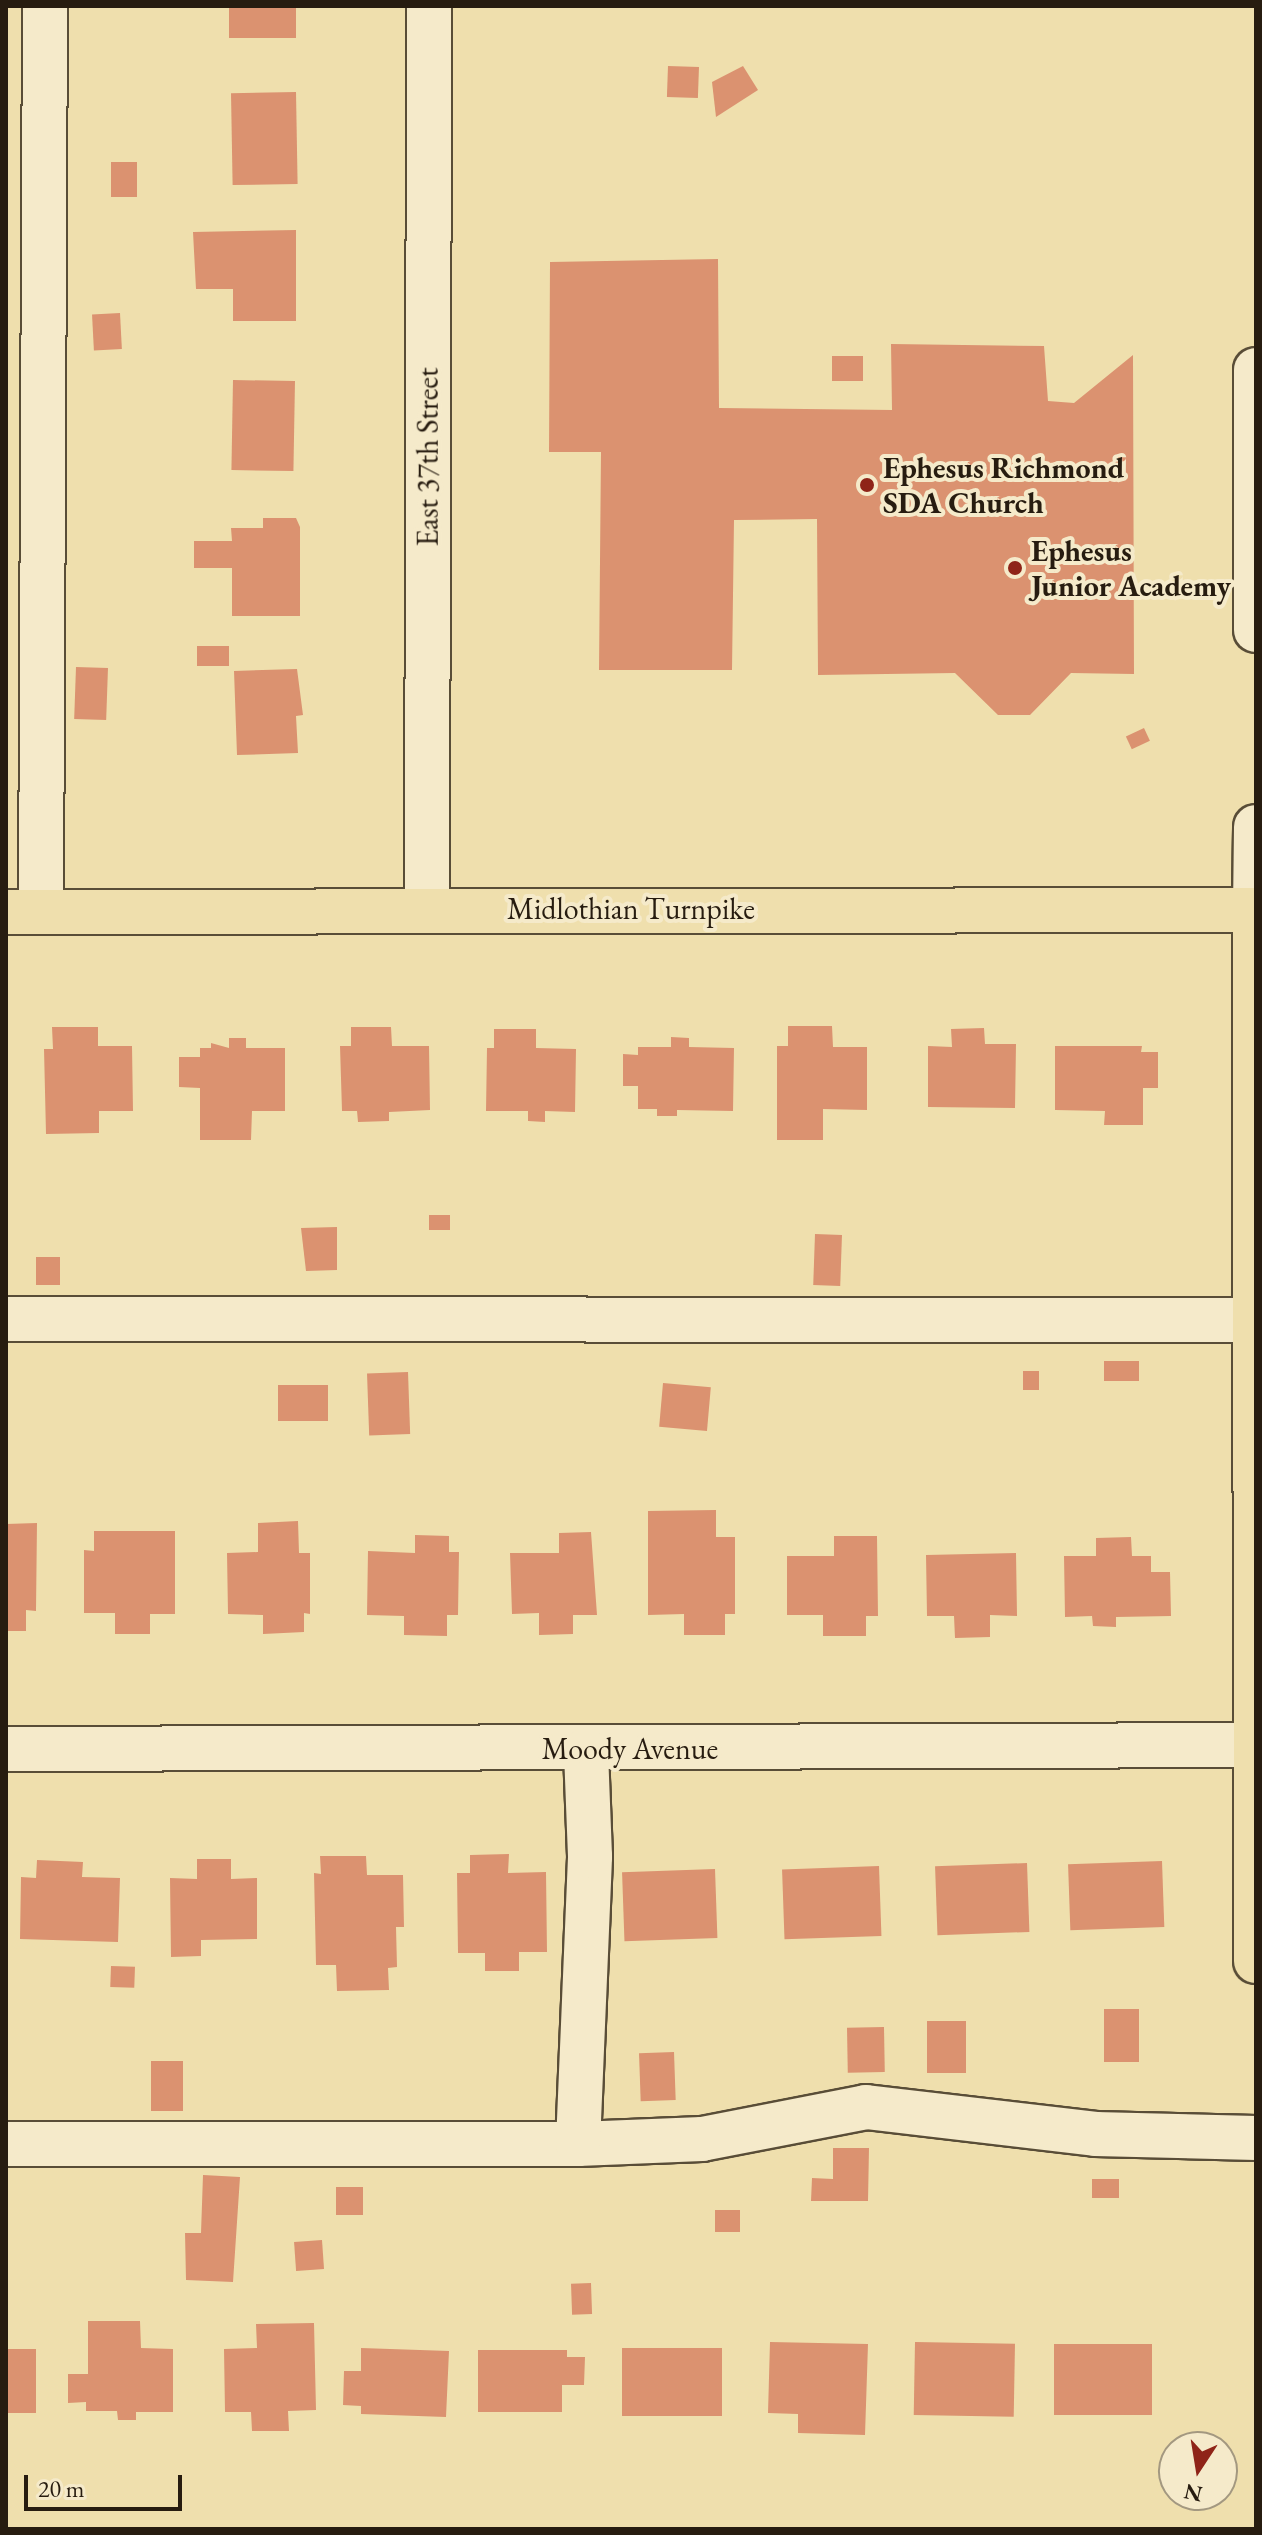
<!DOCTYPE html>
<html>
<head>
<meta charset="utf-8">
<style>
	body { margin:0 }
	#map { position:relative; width:1262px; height:2535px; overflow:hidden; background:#efdfad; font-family:"EB Garamond",serif }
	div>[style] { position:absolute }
	.building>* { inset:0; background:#db9270; transform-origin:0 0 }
	.roads { filter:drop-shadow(2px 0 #594d37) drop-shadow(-2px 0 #594d37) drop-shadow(0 2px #594d37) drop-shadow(0 -2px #594d37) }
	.minor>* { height:44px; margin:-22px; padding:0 22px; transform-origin:22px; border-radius:22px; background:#f5eaca }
	.major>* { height:44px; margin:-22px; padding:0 22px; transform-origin:22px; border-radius:22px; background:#efdfad }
	.dots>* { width:22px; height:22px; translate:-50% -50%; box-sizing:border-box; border:4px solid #f5eaca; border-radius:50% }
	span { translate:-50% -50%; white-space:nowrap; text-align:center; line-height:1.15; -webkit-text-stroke:8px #f5eaca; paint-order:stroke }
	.street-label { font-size:30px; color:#271c10 }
	.poi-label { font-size:30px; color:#271c10; font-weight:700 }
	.left { translate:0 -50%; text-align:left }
	.frame { position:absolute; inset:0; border:8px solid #271c10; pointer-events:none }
	.north { position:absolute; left:1158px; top:2431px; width:80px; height:80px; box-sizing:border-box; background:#f5eaca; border:2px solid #a39880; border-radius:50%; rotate:192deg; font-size:22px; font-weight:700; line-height:32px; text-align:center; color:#271c10 }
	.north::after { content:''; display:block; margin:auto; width:28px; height:36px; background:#8f2418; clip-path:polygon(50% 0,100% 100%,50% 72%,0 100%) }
	.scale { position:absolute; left:24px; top:2475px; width:158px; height:36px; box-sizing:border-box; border:4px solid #271c10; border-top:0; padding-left:10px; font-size:24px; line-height:28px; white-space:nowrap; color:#271c10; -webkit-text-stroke:6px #f5eaca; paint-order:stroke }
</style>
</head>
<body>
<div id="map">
	<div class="building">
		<div style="left:229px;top:6px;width:67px;height:32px"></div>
		<div style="left:668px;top:66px;width:31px;height:31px;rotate:2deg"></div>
		<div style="clip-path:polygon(743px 66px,758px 90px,716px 117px,712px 82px)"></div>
		<div style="left:296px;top:92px;width:92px;height:65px;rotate:89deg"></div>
		<div style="left:111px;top:162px;width:26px;height:35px"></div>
		<div style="clip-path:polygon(296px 230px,296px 321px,233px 321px,233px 289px,196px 289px,193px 232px)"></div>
		<div style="clip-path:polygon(718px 259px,719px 408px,892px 410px,891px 344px,1044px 346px,1048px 401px,1074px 403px,1133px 355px,1134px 674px,1071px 673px,1030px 715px,998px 715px,955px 673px,818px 675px,817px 519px,734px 520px,732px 670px,599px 670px,601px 452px,549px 452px,550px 262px)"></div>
		<div style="left:120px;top:313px;width:36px;height:28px;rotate:87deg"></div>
		<div style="left:832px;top:356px;width:31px;height:25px"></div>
		<div style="left:233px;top:380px;width:62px;height:90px;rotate:1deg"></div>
		<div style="clip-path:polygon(263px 518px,296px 518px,300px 527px,300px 616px,232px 616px,232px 568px,194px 568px,194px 541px,232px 541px,231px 528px,263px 528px)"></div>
		<div style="left:197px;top:646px;width:32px;height:20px"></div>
		<div style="left:76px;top:667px;width:32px;height:52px;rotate:2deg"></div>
		<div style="clip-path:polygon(297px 669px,303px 715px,296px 716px,298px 753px,237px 755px,234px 671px)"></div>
		<div style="left:1144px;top:728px;width:14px;height:20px;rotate:65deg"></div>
		<div style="clip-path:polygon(788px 1026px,832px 1026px,833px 1047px,867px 1047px,867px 1110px,823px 1109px,823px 1140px,777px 1140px,777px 1046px,788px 1046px)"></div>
		<div style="clip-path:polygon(52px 1027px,98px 1027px,98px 1046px,132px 1046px,133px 1111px,99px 1111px,99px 1133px,46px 1134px,44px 1049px,53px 1049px)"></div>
		<div style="clip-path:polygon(351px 1027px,391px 1027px,392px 1046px,429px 1046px,430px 1110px,389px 1112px,389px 1121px,358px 1122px,357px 1111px,342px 1111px,340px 1046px,351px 1046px)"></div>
		<div style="clip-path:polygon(984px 1028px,985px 1044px,1016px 1044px,1015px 1108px,928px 1107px,928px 1046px,952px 1047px,951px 1029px)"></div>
		<div style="clip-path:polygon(494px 1029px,536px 1029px,536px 1048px,576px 1049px,575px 1112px,545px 1111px,545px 1122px,528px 1121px,528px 1111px,486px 1111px,487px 1048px,494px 1048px)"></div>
		<div style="clip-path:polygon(671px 1037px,689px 1038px,689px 1047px,734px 1048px,733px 1111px,677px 1110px,677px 1116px,657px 1116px,657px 1109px,638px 1109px,638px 1086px,623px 1086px,623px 1054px,638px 1055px,638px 1047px,671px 1047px)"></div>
		<div style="clip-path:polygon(229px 1038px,246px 1038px,246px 1048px,285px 1048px,285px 1111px,252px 1111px,251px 1140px,200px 1140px,200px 1088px,179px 1087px,179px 1057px,200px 1057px,200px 1048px,211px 1048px,211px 1043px,229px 1048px)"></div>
		<div style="clip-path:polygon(1055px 1046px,1142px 1046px,1141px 1052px,1158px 1052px,1158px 1088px,1143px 1088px,1143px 1125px,1104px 1125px,1105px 1111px,1055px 1110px)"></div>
		<div style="left:429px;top:1215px;width:21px;height:15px"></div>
		<div style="clip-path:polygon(337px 1227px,337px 1270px,306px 1271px,301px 1228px)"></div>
		<div style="left:815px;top:1234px;width:27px;height:51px;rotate:2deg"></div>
		<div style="left:36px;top:1257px;width:24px;height:28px"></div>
		<div style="left:1104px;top:1361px;width:35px;height:20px"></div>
		<div style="left:1023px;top:1371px;width:16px;height:19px"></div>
		<div style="left:408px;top:1372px;width:62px;height:41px;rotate:88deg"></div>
		<div style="left:663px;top:1383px;width:48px;height:44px;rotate:5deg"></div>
		<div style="left:328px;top:1385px;width:36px;height:50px;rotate:90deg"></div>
		<div style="clip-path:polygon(716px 1510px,716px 1537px,735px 1537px,735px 1614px,725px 1614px,725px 1635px,684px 1635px,684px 1614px,648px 1615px,648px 1511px)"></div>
		<div style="clip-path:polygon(298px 1521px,299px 1553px,310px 1553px,310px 1614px,304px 1613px,304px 1632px,263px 1634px,263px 1615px,228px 1614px,227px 1553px,258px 1552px,258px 1523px)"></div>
		<div style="clip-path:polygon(37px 1523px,36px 1611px,26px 1610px,26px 1631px,6px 1631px,6px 1524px)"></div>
		<div style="clip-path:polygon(94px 1531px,175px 1531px,175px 1614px,150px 1614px,150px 1634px,115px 1634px,115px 1613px,84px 1613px,84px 1550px,94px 1551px)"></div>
		<div style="clip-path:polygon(591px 1532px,597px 1615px,573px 1615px,573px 1634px,539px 1635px,539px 1613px,512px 1614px,510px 1553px,559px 1553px,559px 1533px)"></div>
		<div style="clip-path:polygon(415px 1535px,449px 1536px,449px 1552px,459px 1552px,458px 1615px,447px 1615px,447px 1636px,404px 1635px,404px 1616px,367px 1615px,368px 1551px,415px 1553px)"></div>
		<div style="clip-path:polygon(834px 1536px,877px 1536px,878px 1616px,866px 1616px,866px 1636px,823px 1636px,823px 1615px,787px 1615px,787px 1556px,834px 1556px)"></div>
		<div style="clip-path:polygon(1131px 1537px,1132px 1556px,1151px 1556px,1151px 1572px,1170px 1572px,1171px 1616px,1116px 1617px,1116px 1627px,1093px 1626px,1092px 1616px,1065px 1617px,1064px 1556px,1096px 1556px,1096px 1538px)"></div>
		<div style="clip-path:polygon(1016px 1553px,1017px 1616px,990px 1615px,990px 1637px,955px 1638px,954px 1616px,927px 1616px,926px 1555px)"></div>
		<div style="clip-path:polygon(509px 1854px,508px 1873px,546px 1872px,547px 1952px,519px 1952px,519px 1971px,485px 1971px,485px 1953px,458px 1953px,457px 1873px,470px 1873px,470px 1855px)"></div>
		<div style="clip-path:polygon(320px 1856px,366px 1856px,367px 1875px,403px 1875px,404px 1927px,396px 1927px,397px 1967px,388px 1968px,389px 1990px,337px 1991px,336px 1965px,316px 1965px,314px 1873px,321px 1874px)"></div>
		<div style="clip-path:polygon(197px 1859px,231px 1859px,231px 1879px,257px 1878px,257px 1939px,201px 1940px,201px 1956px,171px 1957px,170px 1878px,197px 1879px)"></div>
		<div style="clip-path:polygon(37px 1860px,83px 1862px,82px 1877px,120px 1878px,118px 1942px,20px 1939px,21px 1877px,36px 1878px)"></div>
		<div style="left:1162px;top:1861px;width:66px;height:94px;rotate:88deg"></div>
		<div style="left:1027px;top:1863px;width:69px;height:92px;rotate:88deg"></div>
		<div style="left:879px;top:1866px;width:70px;height:97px;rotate:88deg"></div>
		<div style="left:715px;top:1869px;width:69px;height:93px;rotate:88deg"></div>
		<div style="left:111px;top:1966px;width:24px;height:21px;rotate:2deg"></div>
		<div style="left:1104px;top:2009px;width:35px;height:53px"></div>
		<div style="left:927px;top:2021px;width:39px;height:52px"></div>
		<div style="left:884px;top:2027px;width:45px;height:37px;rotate:89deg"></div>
		<div style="left:674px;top:2052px;width:48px;height:35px;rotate:88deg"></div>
		<div style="left:183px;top:2061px;width:50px;height:32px;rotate:90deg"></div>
		<div style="clip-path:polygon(833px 2148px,869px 2148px,868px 2201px,811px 2201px,812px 2178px,833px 2179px)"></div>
		<div style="clip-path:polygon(203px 2175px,240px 2177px,233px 2282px,186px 2280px,185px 2233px,201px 2233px)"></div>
		<div style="left:1092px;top:2179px;width:27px;height:19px"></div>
		<div style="left:363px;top:2187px;width:28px;height:27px;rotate:90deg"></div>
		<div style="left:715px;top:2210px;width:25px;height:22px"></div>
		<div style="left:322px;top:2240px;width:29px;height:28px;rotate:86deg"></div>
		<div style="left:591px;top:2283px;width:31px;height:20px;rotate:88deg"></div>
		<div style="clip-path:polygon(88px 2321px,140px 2321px,141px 2348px,173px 2349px,173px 2412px,136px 2412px,136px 2420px,118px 2420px,117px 2411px,86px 2411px,86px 2402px,68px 2403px,68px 2374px,88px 2374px)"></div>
		<div style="clip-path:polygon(314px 2323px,316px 2410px,288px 2411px,289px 2431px,252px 2431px,251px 2412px,225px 2412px,224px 2349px,257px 2348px,256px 2324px)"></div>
		<div style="clip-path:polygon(770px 2342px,868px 2344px,865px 2435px,798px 2433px,798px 2414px,768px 2413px)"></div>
		<div style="left:915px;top:2342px;width:100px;height:73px;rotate:1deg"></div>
		<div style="left:1054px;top:2344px;width:98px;height:71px"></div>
		<div style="clip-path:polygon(361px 2348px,449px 2351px,446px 2417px,361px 2414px,361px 2406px,343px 2405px,344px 2371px,361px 2371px)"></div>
		<div style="left:622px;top:2348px;width:100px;height:68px"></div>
		<div style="left:6px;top:2349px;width:30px;height:64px"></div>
		<div style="clip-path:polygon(478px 2350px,567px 2350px,567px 2357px,585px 2357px,584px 2385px,562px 2385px,562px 2412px,478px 2412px)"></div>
	</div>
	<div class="roads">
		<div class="minor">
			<div style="left:1256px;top:370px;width:260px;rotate:90deg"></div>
			<div style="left:427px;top:908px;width:902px;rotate:-89.87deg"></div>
			<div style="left:1255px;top:910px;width:83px;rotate:-89.3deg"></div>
			<div style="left:41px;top:912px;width:906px;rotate:-89.75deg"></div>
			<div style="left:6px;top:1319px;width:1248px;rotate:0.05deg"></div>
			<div style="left:6px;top:1749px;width:1249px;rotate:-0.18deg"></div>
			<div style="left:6px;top:2144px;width:572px"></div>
			<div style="left:578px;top:2144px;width:124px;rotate:-2.3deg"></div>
			<div style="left:702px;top:2139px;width:167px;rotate:-11deg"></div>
			<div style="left:866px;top:2107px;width:231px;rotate:6.7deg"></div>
			<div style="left:1095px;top:2134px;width:161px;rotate:1.4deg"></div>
			<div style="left:578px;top:2144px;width:288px;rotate:-87.6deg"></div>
			<div style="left:590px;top:1856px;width:106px;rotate:-92.2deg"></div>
		</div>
		<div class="major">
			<div style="left:1255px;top:910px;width:1051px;rotate:89.95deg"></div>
			<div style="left:6px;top:912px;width:1250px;rotate:-0.09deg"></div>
		</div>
	</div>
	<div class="dots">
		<div style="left:867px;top:485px;background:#8f2418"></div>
		<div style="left:1015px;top:568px;background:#8f2418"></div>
	</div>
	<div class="street-label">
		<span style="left:428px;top:457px;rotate:-90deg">East 37th Street</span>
		<span style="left:631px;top:909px">Midlothian Turnpike</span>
		<span style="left:630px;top:1749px">Moody Avenue</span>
	</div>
	<div class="poi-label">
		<span class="left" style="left:883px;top:485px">Ephesus Richmond<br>SDA Church</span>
		<span class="left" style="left:1031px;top:568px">Ephesus<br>Junior Academy</span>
	</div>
	<div class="frame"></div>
	<div class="north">N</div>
	<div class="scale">20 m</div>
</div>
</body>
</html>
